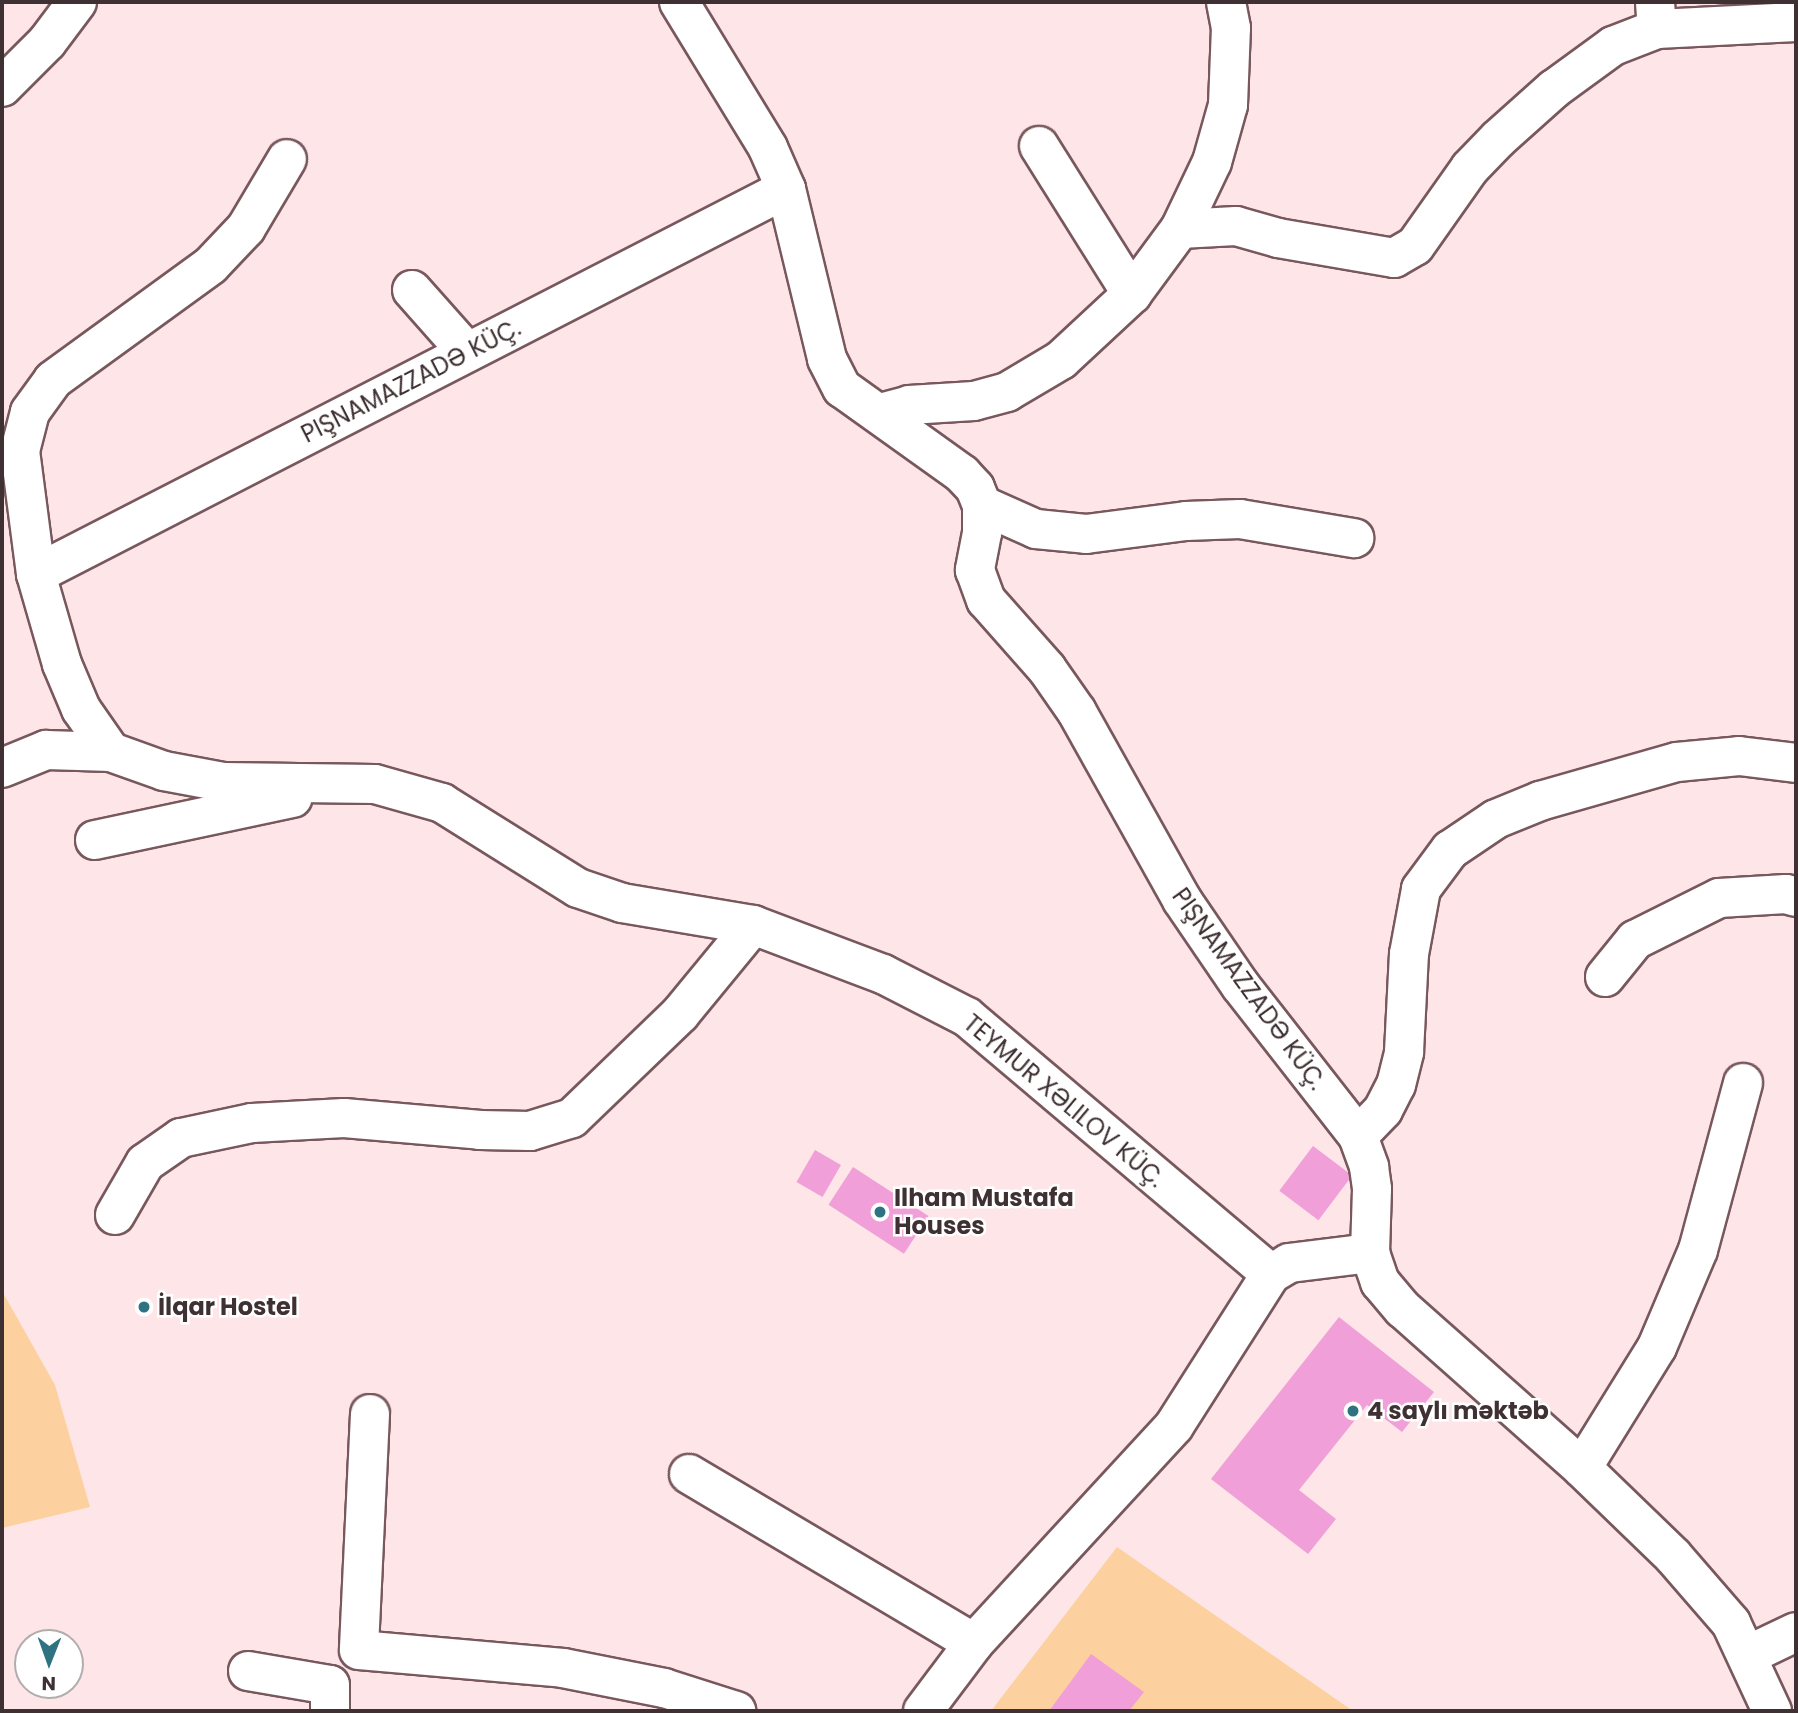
<!DOCTYPE html>
<html>
<head>
<meta charset="utf-8">
<style>
	body { margin:0 }
	#map { position:relative; width:1798px; height:1713px; overflow:hidden; background:#fde5e8; font-family:Poppins,sans-serif }
	div>[style] { position:absolute }
	.green>* { inset:0; background:#fdd09f }
	.building>* { inset:0; background:#f09fd8; transform-origin:0 0 }
	.roads { filter:drop-shadow(2px 0 #78585d) drop-shadow(-2px 0 #78585d) drop-shadow(0 2px #78585d) drop-shadow(0 -2px #78585d) }
	.minor>* { height:38px; margin:-19px; padding:0 19px; transform-origin:19px; border-radius:19px; background:#fff }
	.dots>* { width:19px; height:19px; translate:-50% -50%; box-sizing:border-box; border:4px solid #fff; border-radius:50% }
	span { translate:-50% -50%; white-space:nowrap; text-align:center; line-height:1.15; -webkit-text-stroke:5px #fff; paint-order:stroke }
	.street-label { font-size:24px; color:#3f3133 }
	.poi-label { font-size:24px; color:#3f3133; font-weight:700 }
	.left { translate:0 -50%; text-align:left }
	.frame { position:absolute; inset:0; border:4px solid #3f3133; pointer-events:none }
	.north { position:absolute; left:14px; top:1629px; width:70px; height:70px; box-sizing:border-box; background:#fff; border:2px solid #b2adad; border-radius:50%; rotate:181deg; font-size:19px; font-weight:700; line-height:28px; text-align:center; color:#3f3133 }
	.north::after { content:''; display:block; margin:auto; width:24px; height:32px; background:#2f7383; clip-path:polygon(50% 0,100% 100%,50% 72%,0 100%) }
</style>
</head>
<body>
<div id="map">
	<div class="green">
		<div style="clip-path:polygon(2px 1291px,55px 1385px,90px 1507px,2px 1528px)"></div>
		<div style="clip-path:polygon(1117px 1547px,1353px 1711px,991px 1711px)"></div>
	</div>
	<div class="building">
		<div style="left:1313px;top:1146px;width:49px;height:56px;rotate:37deg"></div>
		<div style="left:815px;top:1150px;width:30px;height:37px;rotate:30deg"></div>
		<div style="left:853px;top:1167px;width:90px;height:45px;rotate:33deg"></div>
		<div style="clip-path:polygon(1339px 1317px,1434px 1392px,1402px 1432px,1367px 1405px,1299px 1490px,1336px 1519px,1308px 1554px,1211px 1479px)"></div>
		<div style="clip-path:polygon(1091px 1654px,1144px 1692px,1129px 1711px,1049px 1711px)"></div>
	</div>
	<div class="roads">
		<div class="minor">
			<div style="left:679px;top:2px;width:171px;rotate:58.6deg"></div>
			<div style="left:768px;top:148px;width:45px;rotate:66.3deg"></div>
			<div style="left:786px;top:189px;width:175px;rotate:76.4deg"></div>
			<div style="left:827px;top:359px;width:33px;rotate:63deg"></div>
			<div style="left:842px;top:388px;width:148px;rotate:35.6deg"></div>
			<div style="left:962px;top:474px;width:19px;rotate:47deg"></div>
			<div style="left:975px;top:488px;width:18px;rotate:68deg"></div>
			<div style="left:982px;top:505px;width:28px;rotate:90deg"></div>
			<div style="left:982px;top:533px;width:38px;rotate:101deg"></div>
			<div style="left:975px;top:570px;width:32px;rotate:70deg"></div>
			<div style="left:986px;top:600px;width:92px;rotate:48.5deg"></div>
			<div style="left:1047px;top:669px;width:52px;rotate:55.1deg"></div>
			<div style="left:1077px;top:712px;width:215px;rotate:60.8deg"></div>
			<div style="left:1182px;top:900px;width:103px;rotate:55.7deg"></div>
			<div style="left:1240px;top:985px;width:192px;rotate:52deg"></div>
			<div style="left:1358px;top:1136px;width:33px;rotate:70deg"></div>
			<div style="left:1369px;top:1167px;width:22px;rotate:82deg"></div>
			<div style="left:1372px;top:1189px;width:64px;rotate:91.8deg"></div>
			<div style="left:1370px;top:1253px;width:31px;rotate:71deg"></div>
			<div style="left:1380px;top:1282px;width:35px;rotate:50deg"></div>
			<div style="left:1403px;top:1309px;width:239px;rotate:41.6deg"></div>
			<div style="left:1582px;top:1468px;width:127px;rotate:44deg"></div>
			<div style="left:1673px;top:1556px;width:89px;rotate:49.1deg"></div>
			<div style="left:1731px;top:1623px;width:97px;rotate:65deg"></div>
			<div style="left:1655px;top:2px;width:27px;rotate:86deg"></div>
			<div style="left:1657px;top:29px;width:139px;rotate:-2.9deg"></div>
			<div style="left:2px;top:87px;width:64px;rotate:-45deg"></div>
			<div style="left:47px;top:42px;width:50px;rotate:-53.1deg"></div>
			<div style="left:1039px;top:146px;width:175px;rotate:57.9deg"></div>
			<div style="left:1180px;top:229px;width:56px;rotate:-3.1deg"></div>
			<div style="left:1236px;top:226px;width:44px;rotate:15.9deg"></div>
			<div style="left:1278px;top:238px;width:118px;rotate:9.8deg"></div>
			<div style="left:1394px;top:258px;width:24px;rotate:-30deg"></div>
			<div style="left:1415px;top:246px;width:95px;rotate:-54.8deg"></div>
			<div style="left:1470px;top:168px;width:40px;rotate:-46deg"></div>
			<div style="left:1498px;top:139px;width:75px;rotate:-41.8deg"></div>
			<div style="left:1554px;top:89px;width:73px;rotate:-36.1deg"></div>
			<div style="left:1613px;top:46px;width:47px;rotate:-21.1deg"></div>
			<div style="left:412px;top:290px;width:83px;rotate:48.4deg"></div>
			<div style="left:880px;top:413px;width:30px;rotate:-15deg"></div>
			<div style="left:909px;top:405px;width:65px;rotate:-3.5deg"></div>
			<div style="left:974px;top:401px;width:34px;rotate:-15deg"></div>
			<div style="left:1007px;top:392px;width:63px;rotate:-30.7deg"></div>
			<div style="left:1061px;top:360px;width:97px;rotate:-42.9deg"></div>
			<div style="left:1132px;top:294px;width:81px;rotate:-53.6deg"></div>
			<div style="left:1180px;top:229px;width:74px;rotate:-64.5deg"></div>
			<div style="left:1212px;top:162px;width:59px;rotate:-74.3deg"></div>
			<div style="left:1228px;top:105px;width:77px;rotate:-87.8deg"></div>
			<div style="left:1231px;top:28px;width:26px;rotate:-101deg"></div>
			<div style="left:982px;top:505px;width:59px;rotate:24deg"></div>
			<div style="left:1036px;top:529px;width:50px;rotate:5.7deg"></div>
			<div style="left:1086px;top:534px;width:101px;rotate:-7.4deg"></div>
			<div style="left:1186px;top:521px;width:54px;rotate:-2.1deg"></div>
			<div style="left:1240px;top:519px;width:116px;rotate:9.5deg"></div>
			<div style="left:36px;top:574px;width:843px;rotate:-27.17deg"></div>
			<div style="left:111px;top:752px;width:52px;rotate:-124.9deg"></div>
			<div style="left:81px;top:709px;width:49px;rotate:-112.9deg"></div>
			<div style="left:62px;top:664px;width:94px;rotate:-106.1deg"></div>
			<div style="left:36px;top:574px;width:124px;rotate:-97.4deg"></div>
			<div style="left:20px;top:451px;width:40px;rotate:-75.6deg"></div>
			<div style="left:30px;top:412px;width:39px;rotate:-54deg"></div>
			<div style="left:53px;top:380px;width:195px;rotate:-36deg"></div>
			<div style="left:211px;top:265px;width:51px;rotate:-46.6deg"></div>
			<div style="left:246px;top:228px;width:80px;rotate:-59.3deg"></div>
			<div style="left:2px;top:768px;width:48px;rotate:-22.2deg"></div>
			<div style="left:46px;top:750px;width:65px;rotate:1.8deg"></div>
			<div style="left:111px;top:752px;width:56px;rotate:19.7deg"></div>
			<div style="left:164px;top:771px;width:60px;rotate:10.6deg"></div>
			<div style="left:223px;top:782px;width:152px;rotate:0.8deg"></div>
			<div style="left:375px;top:784px;width:70px;rotate:15.8deg"></div>
			<div style="left:442px;top:803px;width:160px;rotate:32deg"></div>
			<div style="left:578px;top:888px;width:46px;rotate:18.8deg"></div>
			<div style="left:622px;top:903px;width:133px;rotate:9.5deg"></div>
			<div style="left:753px;top:925px;width:139px;rotate:20.7deg"></div>
			<div style="left:883px;top:974px;width:94px;rotate:27.1deg"></div>
			<div style="left:967px;top:1017px;width:398px;rotate:40.2deg"></div>
			<div style="left:95px;top:840px;width:202px;rotate:-12deg"></div>
			<div style="left:1605px;top:977px;width:48px;rotate:-51deg"></div>
			<div style="left:1635px;top:940px;width:94px;rotate:-26.6deg"></div>
			<div style="left:1719px;top:898px;width:67px;rotate:-3.4deg"></div>
			<div style="left:1786px;top:894px;width:10px;rotate:17deg"></div>
			<div style="left:1358px;top:1136px;width:36px;rotate:-46deg"></div>
			<div style="left:1383px;top:1110px;width:28px;rotate:-63deg"></div>
			<div style="left:1396px;top:1085px;width:34px;rotate:-76deg"></div>
			<div style="left:1404px;top:1052px;width:98px;rotate:-87.1deg"></div>
			<div style="left:1409px;top:954px;width:66px;rotate:-79.5deg"></div>
			<div style="left:1421px;top:889px;width:49px;rotate:-53.4deg"></div>
			<div style="left:1450px;top:850px;width:55px;rotate:-34deg"></div>
			<div style="left:1496px;top:819px;width:48px;rotate:-22.2deg"></div>
			<div style="left:1540px;top:801px;width:142px;rotate:-15.9deg"></div>
			<div style="left:1677px;top:762px;width:62px;rotate:-5.5deg"></div>
			<div style="left:1739px;top:756px;width:57px;rotate:7deg"></div>
			<div style="left:115px;top:1215px;width:60px;rotate:-60deg"></div>
			<div style="left:145px;top:1163px;width:44px;rotate:-34.8deg"></div>
			<div style="left:181px;top:1138px;width:73px;rotate:-11.9deg"></div>
			<div style="left:252px;top:1123px;width:92px;rotate:-3.1deg"></div>
			<div style="left:344px;top:1118px;width:137px;rotate:5deg"></div>
			<div style="left:480px;top:1130px;width:50px;rotate:1.1deg"></div>
			<div style="left:530px;top:1131px;width:44px;rotate:-17.2deg"></div>
			<div style="left:572px;top:1118px;width:150px;rotate:-43.9deg"></div>
			<div style="left:680px;top:1014px;width:115px;rotate:-50.6deg"></div>
			<div style="left:370px;top:1414px;width:236px;rotate:92.7deg"></div>
			<div style="left:359px;top:1650px;width:205px;rotate:5deg"></div>
			<div style="left:563px;top:1668px;width:103px;rotate:11.2deg"></div>
			<div style="left:664px;top:1688px;width:76px;rotate:17.7deg"></div>
			<div style="left:1582px;top:1468px;width:142px;rotate:-58.2deg"></div>
			<div style="left:1657px;top:1347px;width:105px;rotate:-67.1deg"></div>
			<div style="left:1698px;top:1250px;width:173px;rotate:-74.9deg"></div>
			<div style="left:689px;top:1474px;width:331px;rotate:30.7deg"></div>
			<div style="left:1748px;top:1655px;width:53px;rotate:-25.6deg"></div>
			<div style="left:248px;top:1671px;width:83px;rotate:9.7deg"></div>
			<div style="left:330px;top:1685px;width:26px;rotate:90deg"></div>
			<div style="left:923px;top:1711px;width:85px;rotate:-53.1deg"></div>
			<div style="left:974px;top:1643px;width:295px;rotate:-47.3deg"></div>
			<div style="left:1174px;top:1426px;width:180px;rotate:-57.5deg"></div>
			<div style="left:1271px;top:1274px;width:21px;rotate:-31deg"></div>
			<div style="left:1289px;top:1263px;width:82px;rotate:-7deg"></div>
		</div>
	</div>
	<div class="dots">
		<div style="left:880px;top:1212px;background:#2f7383"></div>
		<div style="left:144px;top:1307px;background:#2f7383"></div>
		<div style="left:1353px;top:1411px;background:#2f7383"></div>
	</div>
	<div class="street-label">
		<span style="left:411px;top:381px;rotate:-27deg">PIŞNAMAZZADƏ KÜÇ.</span>
		<span style="left:1249px;top:989px;rotate:54deg">PIŞNAMAZZADƏ KÜÇ.</span>
		<span style="left:1064px;top:1101px;rotate:40deg">TEYMUR XƏLILOV KÜÇ.</span>
	</div>
	<div class="poi-label">
		<span class="left" style="left:894px;top:1212px">Ilham Mustafa<br>Houses</span>
		<span class="left" style="left:158px;top:1307px">İlqar Hostel</span>
		<span class="left" style="left:1367px;top:1411px">4 saylı məktəb</span>
	</div>
	<div class="frame"></div>
	<div class="north">N</div>
</div>
</body>
</html>
